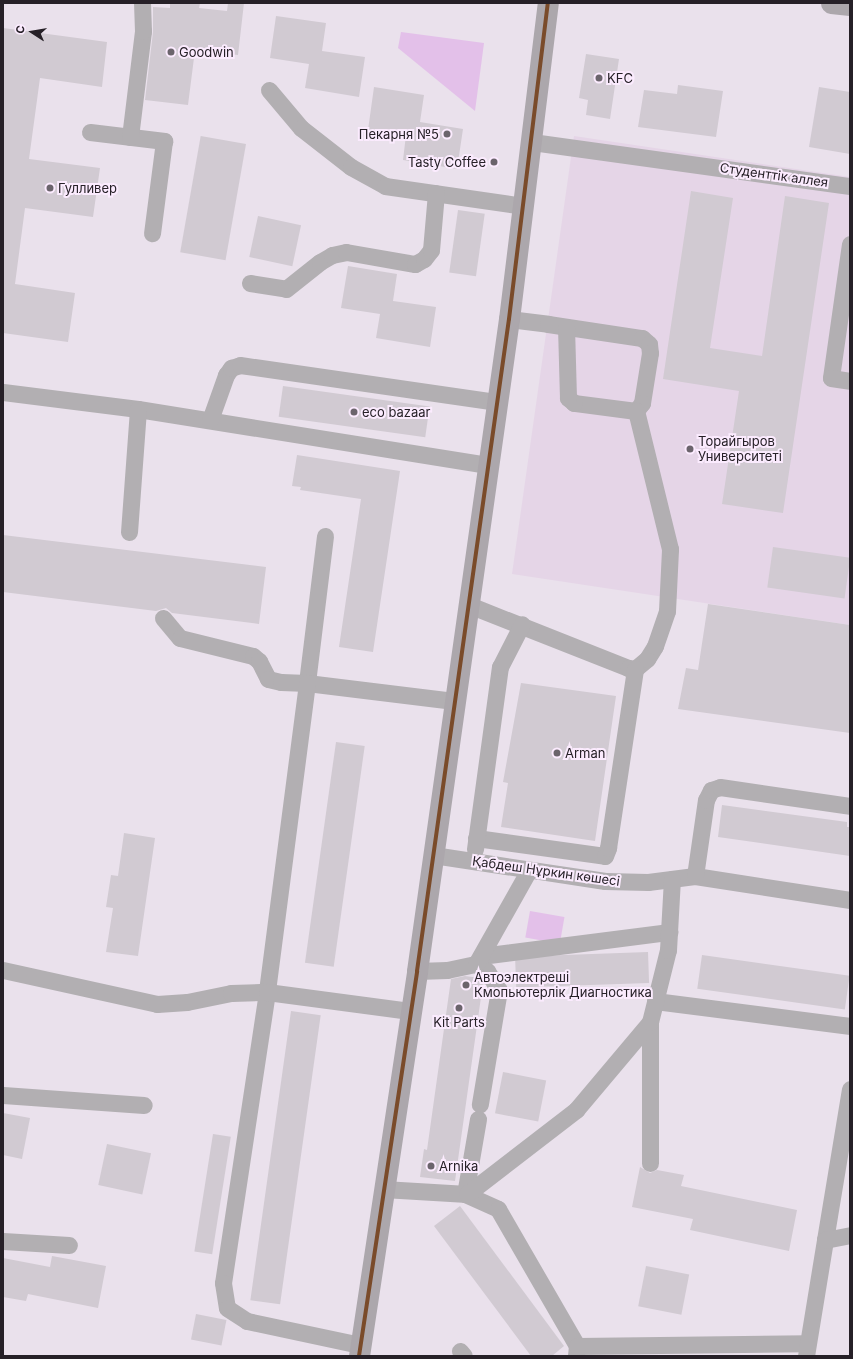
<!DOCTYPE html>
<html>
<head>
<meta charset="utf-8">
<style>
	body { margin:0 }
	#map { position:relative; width:853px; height:1359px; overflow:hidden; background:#eae1ec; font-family:Inter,sans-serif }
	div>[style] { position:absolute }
	.built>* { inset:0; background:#e5d5e7 }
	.green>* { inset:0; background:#e3c0e9; transform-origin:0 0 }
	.building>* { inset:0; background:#d1cad2; transform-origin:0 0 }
	.minor>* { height:17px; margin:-8.5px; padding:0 8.5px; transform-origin:8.5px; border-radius:8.5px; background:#b2afb2 }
	.major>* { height:21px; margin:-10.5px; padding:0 10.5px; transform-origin:10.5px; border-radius:10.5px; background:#aca7ac }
	.bus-1>* { height:4px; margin:-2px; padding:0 2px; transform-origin:2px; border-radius:2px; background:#7a4b2a }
	.dots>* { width:11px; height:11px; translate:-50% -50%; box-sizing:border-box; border:2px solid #fbebfe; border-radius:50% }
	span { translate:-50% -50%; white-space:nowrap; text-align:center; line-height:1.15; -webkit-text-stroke:4px #fbebfe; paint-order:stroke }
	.poi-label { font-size:13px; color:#262027 }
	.left { translate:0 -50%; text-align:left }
	.right { translate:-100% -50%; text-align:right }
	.street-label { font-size:13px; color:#262027 }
	.frame { position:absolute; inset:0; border:4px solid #262027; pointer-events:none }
	.north { position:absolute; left:12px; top:12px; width:40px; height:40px; -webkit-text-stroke:3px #fbebfe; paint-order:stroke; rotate:282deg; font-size:11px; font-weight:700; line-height:16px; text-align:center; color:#262027 }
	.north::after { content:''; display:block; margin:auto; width:14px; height:18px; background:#262027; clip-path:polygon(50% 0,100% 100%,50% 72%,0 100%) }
</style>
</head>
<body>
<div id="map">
	<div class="built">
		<div style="clip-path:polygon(574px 136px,850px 177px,850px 625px,512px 574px)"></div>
	</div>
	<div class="green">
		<div style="clip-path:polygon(401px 32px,484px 43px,475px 111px,398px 48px)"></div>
		<div style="left:530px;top:911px;width:35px;height:27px;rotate:10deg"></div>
	</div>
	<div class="building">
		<div style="clip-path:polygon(170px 3px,200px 3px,199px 8px,227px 11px,228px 3px,244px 3px,238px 55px,195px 50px,188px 105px,145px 100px,153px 32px,153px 7px,170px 8px)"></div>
		<div style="clip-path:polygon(276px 16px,326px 23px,322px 51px,365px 57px,359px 97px,305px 88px,309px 64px,270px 58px)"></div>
		<div style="clip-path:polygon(3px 28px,107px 42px,102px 87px,40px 78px,29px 159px,100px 168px,93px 217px,25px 208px,15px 284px,75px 293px,68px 342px,3px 333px)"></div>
		<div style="clip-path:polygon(586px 54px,619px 59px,610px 119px,586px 115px,588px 100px,579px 98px)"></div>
		<div style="clip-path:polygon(678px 85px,723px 91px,716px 137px,638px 127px,644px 90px,677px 94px)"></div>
		<div style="clip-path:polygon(374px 87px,424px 95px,420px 122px,463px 129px,457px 169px,403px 160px,406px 135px,368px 130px)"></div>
		<div style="clip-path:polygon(819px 87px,850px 92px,850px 154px,809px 147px)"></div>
		<div style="left:246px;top:144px;width:118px;height:46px;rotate:100deg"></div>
		<div style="clip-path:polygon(691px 191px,733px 198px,710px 348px,762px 356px,785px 196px,829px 203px,783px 513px,722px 504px,739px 391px,663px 379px)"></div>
		<div style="left:458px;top:210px;width:27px;height:63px;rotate:8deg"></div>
		<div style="left:258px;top:216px;width:44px;height:42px;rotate:12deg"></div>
		<div style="clip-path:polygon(348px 266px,397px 274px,393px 301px,436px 307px,430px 347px,376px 338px,380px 314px,341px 308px)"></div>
		<div style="left:283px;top:386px;width:148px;height:31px;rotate:8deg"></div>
		<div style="clip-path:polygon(297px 455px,400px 471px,373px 652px,339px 647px,361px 499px,300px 490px,301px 487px,292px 486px)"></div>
		<div style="clip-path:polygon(3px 535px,266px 567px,259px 624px,172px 613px,166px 608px,156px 611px,3px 592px)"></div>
		<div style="left:773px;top:547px;width:78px;height:41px;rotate:8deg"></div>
		<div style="clip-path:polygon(708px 604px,850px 625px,850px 733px,678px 709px,686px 668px,698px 670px)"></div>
		<div style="clip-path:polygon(521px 683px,616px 696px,595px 841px,501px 827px,508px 783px,503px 782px)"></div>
		<div style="left:336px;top:742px;width:29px;height:223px;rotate:8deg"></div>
		<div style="clip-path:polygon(722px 805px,847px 822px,847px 827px,850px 827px,850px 856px,718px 837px)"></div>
		<div style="clip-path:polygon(124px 833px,155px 838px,138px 956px,106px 952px,113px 908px,106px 907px,111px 875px,118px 876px)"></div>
		<div style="left:648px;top:952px;width:31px;height:133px;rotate:88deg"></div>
		<div style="left:702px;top:955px;width:149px;height:34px;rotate:8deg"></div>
		<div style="clip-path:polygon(465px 976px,480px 978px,483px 983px,455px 1181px,420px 1177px,424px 1149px,427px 1150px,451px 979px)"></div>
		<div style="left:291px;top:1011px;width:30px;height:292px;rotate:8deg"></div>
		<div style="left:503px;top:1072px;width:44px;height:42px;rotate:11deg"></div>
		<div style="clip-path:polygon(3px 1113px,30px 1118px,22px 1159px,3px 1155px)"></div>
		<div style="left:213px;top:1134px;width:18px;height:119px;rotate:9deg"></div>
		<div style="left:107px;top:1144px;width:45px;height:42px;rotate:12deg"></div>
		<div style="clip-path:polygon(640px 1167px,650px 1173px,657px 1170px,684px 1175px,681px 1186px,797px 1210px,789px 1251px,690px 1230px,693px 1219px,632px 1207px)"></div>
		<div style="clip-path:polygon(460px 1206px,564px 1346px,552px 1356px,531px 1356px,434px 1226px)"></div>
		<div style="clip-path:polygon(52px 1256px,106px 1266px,98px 1308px,28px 1294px,26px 1301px,3px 1297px,3px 1258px,50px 1267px)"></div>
		<div style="left:646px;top:1266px;width:44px;height:41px;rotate:11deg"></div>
		<div style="left:196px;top:1314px;width:31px;height:26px;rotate:11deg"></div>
	</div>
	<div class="minor">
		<div style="left:269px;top:90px;width:50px;rotate:49.9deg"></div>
		<div style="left:301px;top:128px;width:63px;rotate:38deg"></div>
		<div style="left:351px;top:167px;width:39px;rotate:29deg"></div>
		<div style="left:385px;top:186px;width:139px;rotate:8.2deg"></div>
		<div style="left:90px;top:132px;width:75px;rotate:6.9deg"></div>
		<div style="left:164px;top:141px;width:93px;rotate:97.4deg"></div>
		<div style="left:130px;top:137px;width:107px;rotate:-83deg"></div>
		<div style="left:143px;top:31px;width:28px;rotate:-92deg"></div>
		<div style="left:532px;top:142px;width:321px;rotate:7.9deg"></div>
		<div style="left:850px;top:244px;width:135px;rotate:98.1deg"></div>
		<div style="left:831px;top:378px;width:19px;rotate:9deg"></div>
		<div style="left:250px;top:283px;width:36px;rotate:9deg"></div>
		<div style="left:286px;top:289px;width:43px;rotate:-38.5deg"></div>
		<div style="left:320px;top:262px;width:14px;rotate:-30deg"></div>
		<div style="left:332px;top:255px;width:14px;rotate:-12deg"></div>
		<div style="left:346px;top:252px;width:70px;rotate:9.9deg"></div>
		<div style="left:415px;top:264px;width:10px;rotate:-29deg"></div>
		<div style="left:424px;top:259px;width:11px;rotate:-52deg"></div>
		<div style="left:431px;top:250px;width:57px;rotate:-85deg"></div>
		<div style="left:509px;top:319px;width:39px;rotate:7deg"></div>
		<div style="left:548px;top:324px;width:95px;rotate:8.5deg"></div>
		<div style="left:642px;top:338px;width:9px;rotate:41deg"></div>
		<div style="left:649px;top:344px;width:9px;rotate:84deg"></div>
		<div style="left:650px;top:353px;width:51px;rotate:99.1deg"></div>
		<div style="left:642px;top:403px;width:10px;rotate:127deg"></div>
		<div style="left:636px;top:411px;width:63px;rotate:-172.6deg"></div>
		<div style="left:574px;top:403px;width:8px;rotate:-140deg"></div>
		<div style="left:568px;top:398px;width:71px;rotate:-91.6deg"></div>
		<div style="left:3px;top:392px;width:136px;rotate:7.2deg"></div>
		<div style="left:138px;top:409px;width:354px;rotate:9.1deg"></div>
		<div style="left:210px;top:420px;width:48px;rotate:-70.4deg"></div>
		<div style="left:226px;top:375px;width:9px;rotate:-54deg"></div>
		<div style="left:231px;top:368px;width:9px;rotate:-18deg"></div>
		<div style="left:240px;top:365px;width:260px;rotate:8.2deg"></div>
		<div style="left:129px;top:532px;width:123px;rotate:-85.8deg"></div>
		<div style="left:325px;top:536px;width:148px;rotate:97deg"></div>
		<div style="left:307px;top:683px;width:148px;rotate:7deg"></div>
		<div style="left:469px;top:605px;width:171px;rotate:21.6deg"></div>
		<div style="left:628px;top:668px;width:7px;rotate:8deg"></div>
		<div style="left:635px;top:669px;width:16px;rotate:-40deg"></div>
		<div style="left:647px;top:659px;width:15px;rotate:-58deg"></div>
		<div style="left:655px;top:646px;width:37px;rotate:-71deg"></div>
		<div style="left:667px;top:611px;width:62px;rotate:-87.2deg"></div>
		<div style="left:670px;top:549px;width:142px;rotate:-103.8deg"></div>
		<div style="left:163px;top:618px;width:26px;rotate:50deg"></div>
		<div style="left:180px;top:638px;width:75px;rotate:13.9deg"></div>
		<div style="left:253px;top:656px;width:8px;rotate:40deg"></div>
		<div style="left:259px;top:661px;width:20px;rotate:63deg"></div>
		<div style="left:268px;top:679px;width:13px;rotate:13deg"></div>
		<div style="left:281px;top:682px;width:26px;rotate:2deg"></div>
		<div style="left:307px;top:683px;width:312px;rotate:97.4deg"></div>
		<div style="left:267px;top:992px;width:294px;rotate:98.6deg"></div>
		<div style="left:223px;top:1283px;width:25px;rotate:81deg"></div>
		<div style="left:227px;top:1308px;width:24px;rotate:33deg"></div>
		<div style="left:247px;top:1321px;width:116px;rotate:12deg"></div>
		<div style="left:476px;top:838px;width:130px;rotate:7.9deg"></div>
		<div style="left:605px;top:856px;width:9px;rotate:-69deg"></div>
		<div style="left:608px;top:848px;width:181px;rotate:-81.4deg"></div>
		<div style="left:475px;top:849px;width:184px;rotate:-82.2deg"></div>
		<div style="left:500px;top:667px;width:48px;rotate:-62.9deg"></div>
		<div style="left:433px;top:855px;width:174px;rotate:8.6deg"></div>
		<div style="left:605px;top:881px;width:43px;rotate:1.3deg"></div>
		<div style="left:648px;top:882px;width:47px;rotate:-7.3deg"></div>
		<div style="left:695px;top:876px;width:157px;rotate:8.8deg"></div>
		<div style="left:695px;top:876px;width:77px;rotate:-81.8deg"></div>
		<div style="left:706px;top:800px;width:11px;rotate:-63deg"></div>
		<div style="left:711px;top:790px;width:9px;rotate:-18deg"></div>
		<div style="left:720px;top:787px;width:131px;rotate:8.3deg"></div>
		<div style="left:481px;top:956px;width:190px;rotate:-7.3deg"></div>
		<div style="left:476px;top:964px;width:13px;rotate:32deg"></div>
		<div style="left:487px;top:971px;width:22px;rotate:58deg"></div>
		<div style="left:499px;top:990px;width:116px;rotate:99.5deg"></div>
		<div style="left:3px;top:970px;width:158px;rotate:12.4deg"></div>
		<div style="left:157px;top:1004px;width:30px;rotate:-4deg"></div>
		<div style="left:187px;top:1002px;width:45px;rotate:-11.6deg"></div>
		<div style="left:231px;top:993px;width:36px;rotate:-2deg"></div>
		<div style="left:267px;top:992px;width:144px;rotate:7.6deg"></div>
		<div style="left:417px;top:971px;width:30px;rotate:-2deg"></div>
		<div style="left:447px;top:970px;width:30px;rotate:-12deg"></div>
		<div style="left:476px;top:964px;width:108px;rotate:-60.6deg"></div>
		<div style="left:655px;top:1001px;width:197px;rotate:7.3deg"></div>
		<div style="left:3px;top:1095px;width:141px;rotate:4.1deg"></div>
		<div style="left:478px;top:1119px;width:76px;rotate:99.8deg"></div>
		<div style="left:465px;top:1194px;width:36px;rotate:24deg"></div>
		<div style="left:498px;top:1209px;width:158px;rotate:60deg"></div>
		<div style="left:577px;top:1346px;width:10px;rotate:96deg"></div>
		<div style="left:650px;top:1163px;width:141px;rotate:-90deg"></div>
		<div style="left:383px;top:1189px;width:84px;rotate:3.4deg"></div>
		<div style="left:467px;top:1194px;width:138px;rotate:-37.6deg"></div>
		<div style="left:576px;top:1110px;width:115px;rotate:-49.9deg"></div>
		<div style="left:650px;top:1022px;width:74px;rotate:-76deg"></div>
		<div style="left:668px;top:950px;width:71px;rotate:-86.8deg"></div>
		<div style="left:825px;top:1240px;width:153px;rotate:-80.6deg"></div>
		<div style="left:3px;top:1241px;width:66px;rotate:3.5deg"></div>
		<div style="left:577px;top:1346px;width:230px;rotate:-0.7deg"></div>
		<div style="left:460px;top:1351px;width:6px;rotate:51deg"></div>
		<div style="left:806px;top:1356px;width:118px;rotate:-80.7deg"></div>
		<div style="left:825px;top:1240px;width:25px;rotate:-11deg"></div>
	</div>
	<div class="major">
		<div style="left:831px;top:3px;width:19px;rotate:6deg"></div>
		<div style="left:359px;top:1356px;width:389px;rotate:-81.4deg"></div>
		<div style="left:417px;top:971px;width:658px;rotate:-81.97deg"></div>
		<div style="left:509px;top:319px;width:318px;rotate:-83deg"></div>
	</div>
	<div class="bus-1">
		<div style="left:359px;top:1356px;width:389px;rotate:-81.4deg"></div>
		<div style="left:417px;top:971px;width:658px;rotate:-81.97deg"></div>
		<div style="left:509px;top:319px;width:318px;rotate:-83deg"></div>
	</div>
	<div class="dots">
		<div style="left:171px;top:52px;background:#6b646c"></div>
		<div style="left:599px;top:78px;background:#6b646c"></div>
		<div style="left:447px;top:134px;background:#6b646c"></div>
		<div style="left:494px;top:162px;background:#6b646c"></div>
		<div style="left:50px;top:188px;background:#6b646c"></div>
		<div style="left:354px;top:412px;background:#6b646c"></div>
		<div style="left:690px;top:449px;background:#6b646c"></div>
		<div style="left:557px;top:753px;background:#6b646c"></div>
		<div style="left:466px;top:985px;background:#6b646c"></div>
		<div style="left:459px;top:1008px;background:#6b646c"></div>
		<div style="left:431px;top:1166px;background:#6b646c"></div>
	</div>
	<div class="poi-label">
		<span class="left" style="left:179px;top:52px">Goodwin</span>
		<span class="left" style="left:607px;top:78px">KFC</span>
		<span class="right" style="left:439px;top:134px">Пекарня №5</span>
		<span class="right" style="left:486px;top:162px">Tasty Coffee</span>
		<span class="left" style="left:58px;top:188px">Гулливер</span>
		<span class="left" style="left:362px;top:412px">eco bazaar</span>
		<span class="left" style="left:698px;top:449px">Торайгыров<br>Университеті</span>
		<span class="left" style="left:565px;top:753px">Arman</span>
		<span class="left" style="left:474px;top:985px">Автоэлектреші<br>Кмопьютерлік Диагностика</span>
		<span style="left:459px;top:1022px">Kit Parts</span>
		<span class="left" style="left:439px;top:1166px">Arnika</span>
	</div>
	<div class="street-label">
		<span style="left:774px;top:175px;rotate:8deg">Студенттік аллея</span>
		<span style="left:546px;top:871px;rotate:8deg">Қабдеш Нұркин көшесі</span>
	</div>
	<div class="frame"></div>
	<div class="north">С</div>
</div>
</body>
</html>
